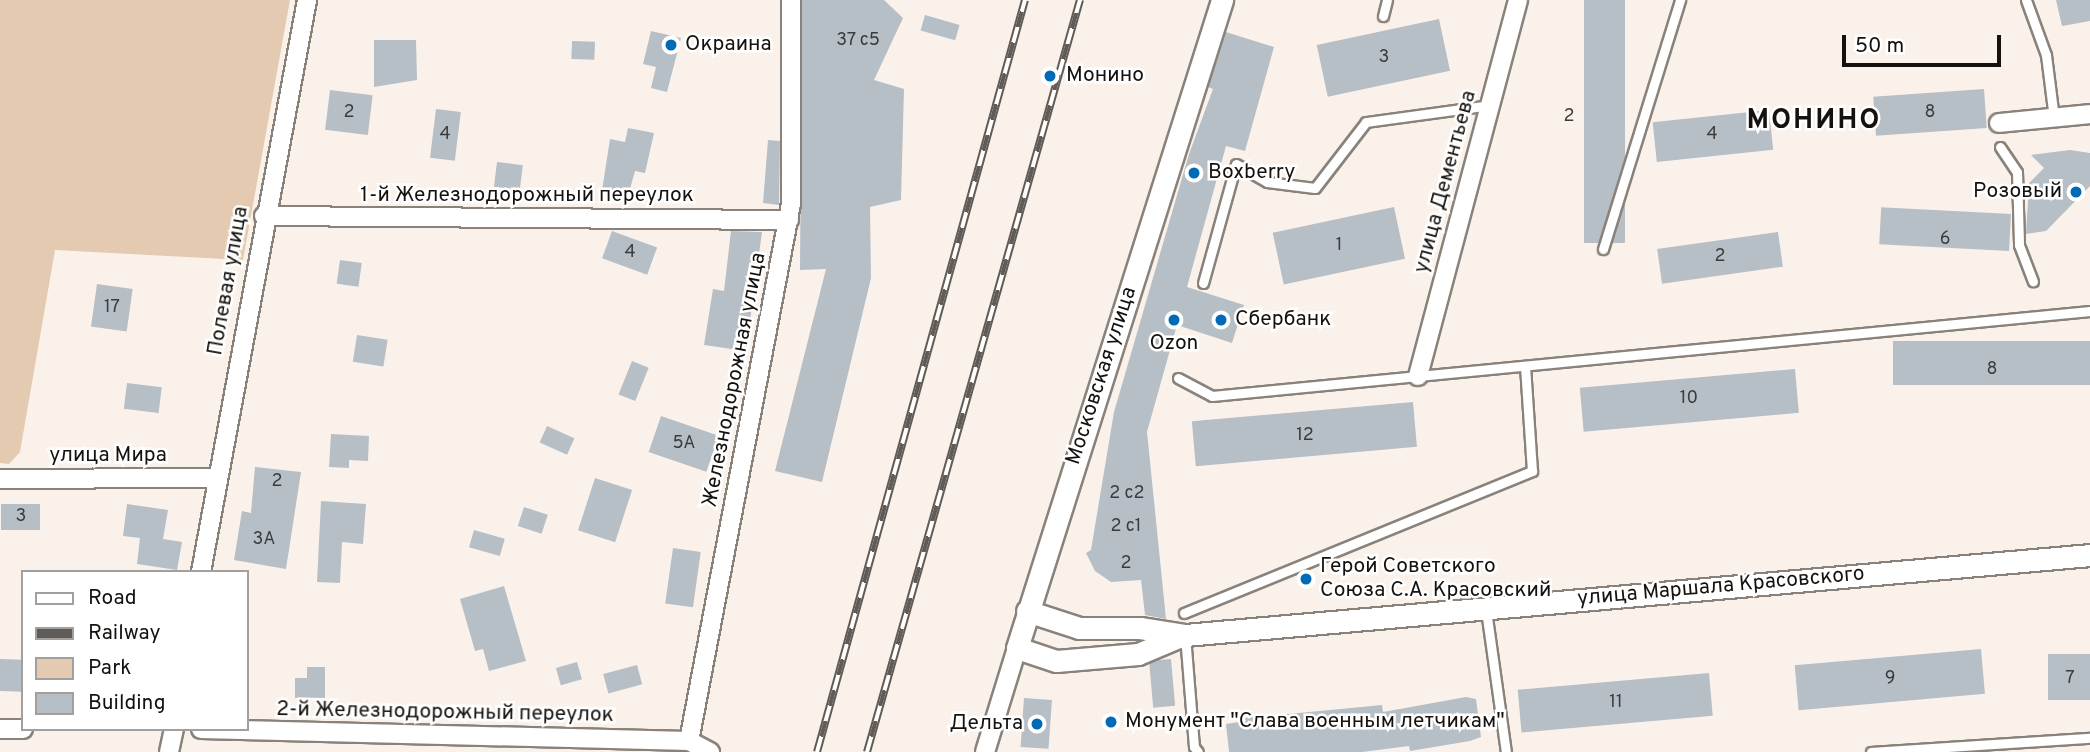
<!DOCTYPE html>
<html>
<head>
<meta charset="utf-8">
<style>
	body { margin:0 }
	#map { position:relative; width:2090px; height:752px; overflow:hidden; background:#faf2ea; font-family:Overpass,sans-serif }
	div>[style] { position:absolute }
	.green>* { inset:0; background:#e3cab1 }
	.building>* { inset:0; background:#b6bec6; transform-origin:0 0 }
	.roads { filter:drop-shadow(2px 0 #89827b) drop-shadow(-2px 0 #89827b) drop-shadow(0 2px #89827b) drop-shadow(0 -2px #89827b) }
	.service>* { height:9px; margin:-4.5px; padding:0 4.5px; transform-origin:4.5px; border-radius:4.5px; background:#fff }
	.minor>* { height:18px; margin:-9px; padding:0 9px; transform-origin:9px; border-radius:9px; background:#fff }
	.tertiary>* { height:21px; margin:-10.5px; padding:0 10.5px; transform-origin:10.5px; border-radius:10.5px; background:#fff }
	.rail>* { height:8px; margin-top:-4px; transform-origin:0; background:repeating-linear-gradient(90deg,#fff 0 16px,#605b56 0 32px); box-sizing:border-box; border-block:2px solid #605b56 }
	.dots>* { width:19px; height:19px; translate:-50% -50%; box-sizing:border-box; border:4px solid #fff; border-radius:50% }
	span { translate:-50% -50%; white-space:nowrap; text-align:center; line-height:1.15; -webkit-text-stroke:5px #fff; paint-order:stroke }
	.number-label { font-size:18px; color:#3c3c3c }
	.number-label span { -webkit-text-stroke-width:0 }
	.poi-label { font-size:21px; color:#14110e }
	.left { translate:0 -50%; text-align:left }
	.right { translate:-100% -50%; text-align:right }
	.street-label { font-size:21px; color:#14110e }
	.district-label { font-size:28px; color:#14110e; font-weight:700; letter-spacing:2px }
	.legend { position:absolute; left:21px; top:570px; width:228px; height:161px; box-sizing:border-box; background:#fff; border:2px solid #a1a09f; margin:0; padding:9px 12px; list-style:none; font-size:21px; color:#14110e }
	.legend li { display:flex; align-items:center; gap:14px; height:35px }
	.legend b { width:35px; border:2px solid #a1a09f }
	.scale { position:absolute; left:1842px; top:35px; width:159px; height:32px; box-sizing:border-box; border:4px solid #14110e; border-top:0; padding-left:9px; font-size:21px; line-height:24px; white-space:nowrap; color:#14110e; -webkit-text-stroke:5px #fff; paint-order:stroke }
</style>
</head>
<body>
<div id="map">
	<div class="green">
		<div style="clip-path:polygon(0 0,290px 0,243px 260px,55px 250px,20px 452px,9px 464px,0 463px)"></div>
	</div>
	<div class="building">
		<div style="clip-path:polygon(802px 0,884px 0,903px 18px,874px 80px,904px 89px,901px 200px,870px 207px,871px 278px,822px 482px,775px 471px,826px 269px,800px 270px)"></div>
		<div style="left:1584px;top:0;width:41px;height:243px"></div>
		<div style="clip-path:polygon(2056px 0,2090px 0,2090px 21px,2062px 26px)"></div>
		<div style="left:925px;top:15px;width:36px;height:16px;rotate:16deg"></div>
		<div style="left:1439px;top:19px;width:53px;height:125px;rotate:78deg"></div>
		<div style="clip-path:polygon(651px 31px,681px 38px,667px 92px,651px 88px,656px 67px,643px 64px)"></div>
		<div style="clip-path:polygon(1226px 32px,1274px 47px,1245px 151px,1226px 146px,1187px 287px,1244px 305px,1232px 343px,1177px 325px,1147px 432px,1166px 619px,1145px 615px,1141px 580px,1111px 582px,1095px 571px,1086px 553px,1091px 550px,1114px 412px,1189px 154px,1213px 89px,1208px 87px)"></div>
		<div style="clip-path:polygon(374px 40px,416px 40px,417px 80px,374px 87px)"></div>
		<div style="left:572px;top:41px;width:23px;height:18px;rotate:2deg"></div>
		<div style="left:1984px;top:89px;width:39px;height:111px;rotate:86deg"></div>
		<div style="left:330px;top:90px;width:43px;height:40px;rotate:7deg"></div>
		<div style="left:436px;top:109px;width:25px;height:49px;rotate:7deg"></div>
		<div style="left:1769px;top:110px;width:40px;height:117px;rotate:84deg"></div>
		<div style="clip-path:polygon(628px 128px,654px 133px,645px 173px,635px 171px,626px 203px,601px 197px,610px 139px,625px 142px)"></div>
		<div style="clip-path:polygon(768px 140px,780px 141px,779px 205px,763px 203px)"></div>
		<div style="clip-path:polygon(2070px 150px,2090px 153px,2090px 186px,2046px 231px,2026px 234px,2029px 183px,2044px 168px,2031px 155px)"></div>
		<div style="left:497px;top:162px;width:26px;height:25px;rotate:7deg"></div>
		<div style="left:1394px;top:207px;width:53px;height:124px;rotate:78deg"></div>
		<div style="left:2011px;top:214px;width:37px;height:130px;rotate:93deg"></div>
		<div style="left:612px;top:231px;width:48px;height:29px;rotate:20deg"></div>
		<div style="clip-path:polygon(731px 231px,762px 232px,746px 351px,704px 345px,713px 289px,724px 291px)"></div>
		<div style="left:1778px;top:232px;width:35px;height:122px;rotate:82deg"></div>
		<div style="left:340px;top:260px;width:22px;height:24px;rotate:8deg"></div>
		<div style="left:97px;top:284px;width:36px;height:43px;rotate:8deg"></div>
		<div style="left:357px;top:335px;width:31px;height:27px;rotate:9deg"></div>
		<div style="left:2090px;top:341px;width:44px;height:197px;rotate:90deg"></div>
		<div style="left:632px;top:361px;width:18px;height:36px;rotate:22deg"></div>
		<div style="left:1795px;top:369px;width:44px;height:216px;rotate:85deg"></div>
		<div style="left:127px;top:383px;width:35px;height:26px;rotate:7deg"></div>
		<div style="left:1413px;top:402px;width:45px;height:222px;rotate:85deg"></div>
		<div style="left:661px;top:416px;width:61px;height:38px;rotate:19deg"></div>
		<div style="left:547px;top:426px;width:30px;height:18px;rotate:24deg"></div>
		<div style="clip-path:polygon(331px 434px,369px 436px,368px 461px,349px 460px,349px 468px,329px 467px)"></div>
		<div style="clip-path:polygon(255px 467px,301px 472px,286px 569px,234px 560px,242px 511px,251px 513px)"></div>
		<div style="left:595px;top:478px;width:39px;height:55px;rotate:18deg"></div>
		<div style="clip-path:polygon(321px 501px,366px 504px,363px 544px,342px 542px,340px 583px,317px 582px)"></div>
		<div style="left:1px;top:504px;width:39px;height:26px"></div>
		<div style="clip-path:polygon(127px 504px,168px 510px,163px 539px,182px 542px,177px 570px,137px 564px,140px 538px,123px 536px)"></div>
		<div style="left:524px;top:507px;width:25px;height:20px;rotate:18deg"></div>
		<div style="left:474px;top:530px;width:32px;height:18px;rotate:16deg"></div>
		<div style="left:673px;top:548px;width:28px;height:56px;rotate:8deg"></div>
		<div style="clip-path:polygon(504px 586px,526px 661px,489px 671px,483px 649px,475px 651px,460px 599px)"></div>
		<div style="left:1981px;top:649px;width:45px;height:187px;rotate:85deg"></div>
		<div style="left:2090px;top:654px;width:46px;height:42px;rotate:90deg"></div>
		<div style="left:0;top:659px;width:23px;height:32px;rotate:2deg"></div>
		<div style="left:1171px;top:659px;width:47px;height:22px;rotate:85deg"></div>
		<div style="left:577px;top:662px;width:18px;height:22px;rotate:74deg"></div>
		<div style="left:637px;top:665px;width:20px;height:35px;rotate:75deg"></div>
		<div style="clip-path:polygon(307px 667px,325px 667px,325px 698px,295px 698px,295px 678px,307px 678px)"></div>
		<div style="left:1709px;top:673px;width:43px;height:192px;rotate:85deg"></div>
		<div style="clip-path:polygon(1466px 697px,1476px 699px,1481px 737px,1470px 741px,1410px 751px,1409px 746px,1362px 752px,1229px 752px,1226px 724px,1246px 721px,1245px 718px,1382px 705px,1383px 712px)"></div>
		<div style="left:1024px;top:698px;width:28px;height:49px;rotate:4deg"></div>
	</div>
	<div class="roads">
		<div class="service">
			<div style="left:2026px;top:0;width:59px;rotate:70deg"></div>
			<div style="left:2046px;top:55px;width:64px;rotate:82.8deg"></div>
			<div style="left:1383px;top:16px;width:16px;rotate:-76deg"></div>
			<div style="left:2000px;top:147px;width:30px;rotate:56deg"></div>
			<div style="left:2017px;top:172px;width:73px;rotate:88.4deg"></div>
			<div style="left:2019px;top:245px;width:39px;rotate:69deg"></div>
			<div style="left:1603px;top:249px;width:261px;rotate:-72.8deg"></div>
			<div style="left:1203px;top:283px;width:123px;rotate:-74.5deg"></div>
			<div style="left:1236px;top:164px;width:36px;rotate:30deg"></div>
			<div style="left:1267px;top:182px;width:48px;rotate:7.1deg"></div>
			<div style="left:1315px;top:188px;width:83px;rotate:-52.3deg"></div>
			<div style="left:1366px;top:122px;width:125px;rotate:-7.8deg"></div>
			<div style="left:1178px;top:378px;width:38px;rotate:28deg"></div>
			<div style="left:1212px;top:396px;width:882px;rotate:-5.53deg"></div>
			<div style="left:1486px;top:610px;width:143px;rotate:82deg"></div>
			<div style="left:1184px;top:613px;width:376px;rotate:-22.2deg"></div>
			<div style="left:1532px;top:471px;width:105px;rotate:-93.8deg"></div>
			<div style="left:1185px;top:635px;width:112px;rotate:85.4deg"></div>
			<div style="left:1194px;top:747px;width:6px;rotate:51deg"></div>
			<div style="left:1871px;top:752px;width:219px;rotate:-3.7deg"></div>
		</div>
		<div class="minor">
			<div style="left:1999px;top:123px;width:91px;rotate:-5.6deg"></div>
			<div style="left:264px;top:216px;width:525px;rotate:0.44deg"></div>
			<div style="left:1418px;top:376px;width:389px;rotate:-75.1deg"></div>
			<div style="left:0;top:479px;width:217px;rotate:-0.3deg"></div>
			<div style="left:201px;top:572px;width:582px;rotate:-79.5deg"></div>
			<div style="left:0;top:729px;width:23px"></div>
			<div style="left:201px;top:729px;width:488px;rotate:1.4deg"></div>
			<div style="left:689px;top:741px;width:24px;rotate:28deg"></div>
			<div style="left:689px;top:741px;width:547px;rotate:-79.25deg"></div>
			<div style="left:791px;top:204px;width:204px;rotate:-90deg"></div>
			<div style="left:169px;top:752px;width:24px;rotate:-78deg"></div>
			<div style="left:985px;top:752px;width:109px;rotate:-72.9deg"></div>
		</div>
		<div class="tertiary">
			<div style="left:1027px;top:611px;width:55px;rotate:18.1deg"></div>
			<div style="left:1079px;top:628px;width:61px"></div>
			<div style="left:1140px;top:628px;width:46px;rotate:8.8deg"></div>
			<div style="left:1185px;top:635px;width:909px;rotate:-5.05deg"></div>
			<div style="left:1183px;top:635px;width:49px;rotate:157.1deg"></div>
			<div style="left:1138px;top:654px;width:82px;rotate:175.1deg"></div>
			<div style="left:1056px;top:661px;width:41px;rotate:-161.6deg"></div>
			<div style="left:1017px;top:648px;width:680px;rotate:-72.44deg"></div>
		</div>
	</div>
	<div class="rail">
		<div style="left:817px;top:752px;width:780px;rotate:-74.54deg"></div>
		<div style="left:867px;top:752px;width:782px;rotate:-74.19deg"></div>
	</div>
	<div class="dots">
		<div style="left:671px;top:45px;background:#006ab6"></div>
		<div style="left:1050px;top:76px;background:#006ab6"></div>
		<div style="left:1194px;top:173px;background:#006ab6"></div>
		<div style="left:2076px;top:192px;background:#006ab6"></div>
		<div style="left:1174px;top:320px;background:#006ab6"></div>
		<div style="left:1221px;top:320px;background:#006ab6"></div>
		<div style="left:1306px;top:579px;background:#006ab6"></div>
		<div style="left:1111px;top:722px;background:#006ab6"></div>
		<div style="left:1037px;top:724px;background:#006ab6"></div>
	</div>
	<div class="number-label">
		<span style="left:858px;top:41px">37 с5</span>
		<span style="left:1384px;top:58px">3</span>
		<span style="left:349px;top:113px">2</span>
		<span style="left:1930px;top:113px">8</span>
		<span style="left:1569px;top:117px">2</span>
		<span style="left:445px;top:135px">4</span>
		<span style="left:1712px;top:135px">4</span>
		<span style="left:1945px;top:240px">6</span>
		<span style="left:1339px;top:246px">1</span>
		<span style="left:630px;top:253px">4</span>
		<span style="left:1720px;top:257px">2</span>
		<span style="left:112px;top:308px">17</span>
		<span style="left:1992px;top:370px">8</span>
		<span style="left:1689px;top:399px">10</span>
		<span style="left:1305px;top:436px">12</span>
		<span style="left:684px;top:444px">5А</span>
		<span style="left:277px;top:482px">2</span>
		<span style="left:1127px;top:494px">2 с2</span>
		<span style="left:21px;top:517px">3</span>
		<span style="left:1126px;top:527px">2 с1</span>
		<span style="left:264px;top:540px">3А</span>
		<span style="left:1126px;top:564px">2</span>
		<span style="left:1890px;top:679px">9</span>
		<span style="left:2070px;top:679px">7</span>
		<span style="left:1616px;top:703px">11</span>
	</div>
	<div class="poi-label">
		<span class="left" style="left:685px;top:45px">Окраина</span>
		<span class="left" style="left:1066px;top:76px">Монино</span>
		<span class="left" style="left:1208px;top:173px">Boxberry</span>
		<span class="right" style="left:2062px;top:192px">Розовый</span>
		<span class="left" style="left:1235px;top:320px">Сбербанк</span>
		<span style="left:1174px;top:344px">Ozon</span>
		<span class="left" style="left:1320px;top:579px">Герой Советского<br>Союза С.А. Красовский</span>
		<span class="left" style="left:1125px;top:722px">Монумент "Слава военным летчикам"</span>
		<span class="right" style="left:1023px;top:724px">Дельта</span>
	</div>
	<div class="street-label">
		<span style="left:1446px;top:182px;rotate:-75deg">улица Дементьева</span>
		<span style="left:527px;top:196px">1-й Железнодорожный переулок</span>
		<span style="left:229px;top:281px;rotate:-80deg">Полевая улица</span>
		<span style="left:1102px;top:376px;rotate:-72deg">Московская улица</span>
		<span style="left:735px;top:380px;rotate:-79deg">Железнодорожная улица</span>
		<span style="left:108px;top:456px">улица Мира</span>
		<span style="left:1721px;top:587px;rotate:-5deg">улица Маршала Красовского</span>
		<span style="left:445px;top:713px;rotate:1deg">2-й Железнодорожный переулок</span>
	</div>
	<div class="district-label">
		<span style="left:1814px;top:121px">МОНИНО</span>
	</div>
	<ul class="legend">
	<li><b style="height:9px;background:#fff"></b>Road</li>
	<li><b style="height:9px;background:#605b56"></b>Railway</li>
	<li><b style="height:19px;background:#e3cab1"></b>Park</li>
	<li><b style="height:19px;background:#b6bec6"></b>Building</li>
	</ul>
	<div class="scale">50 m</div>
</div>
</body>
</html>
